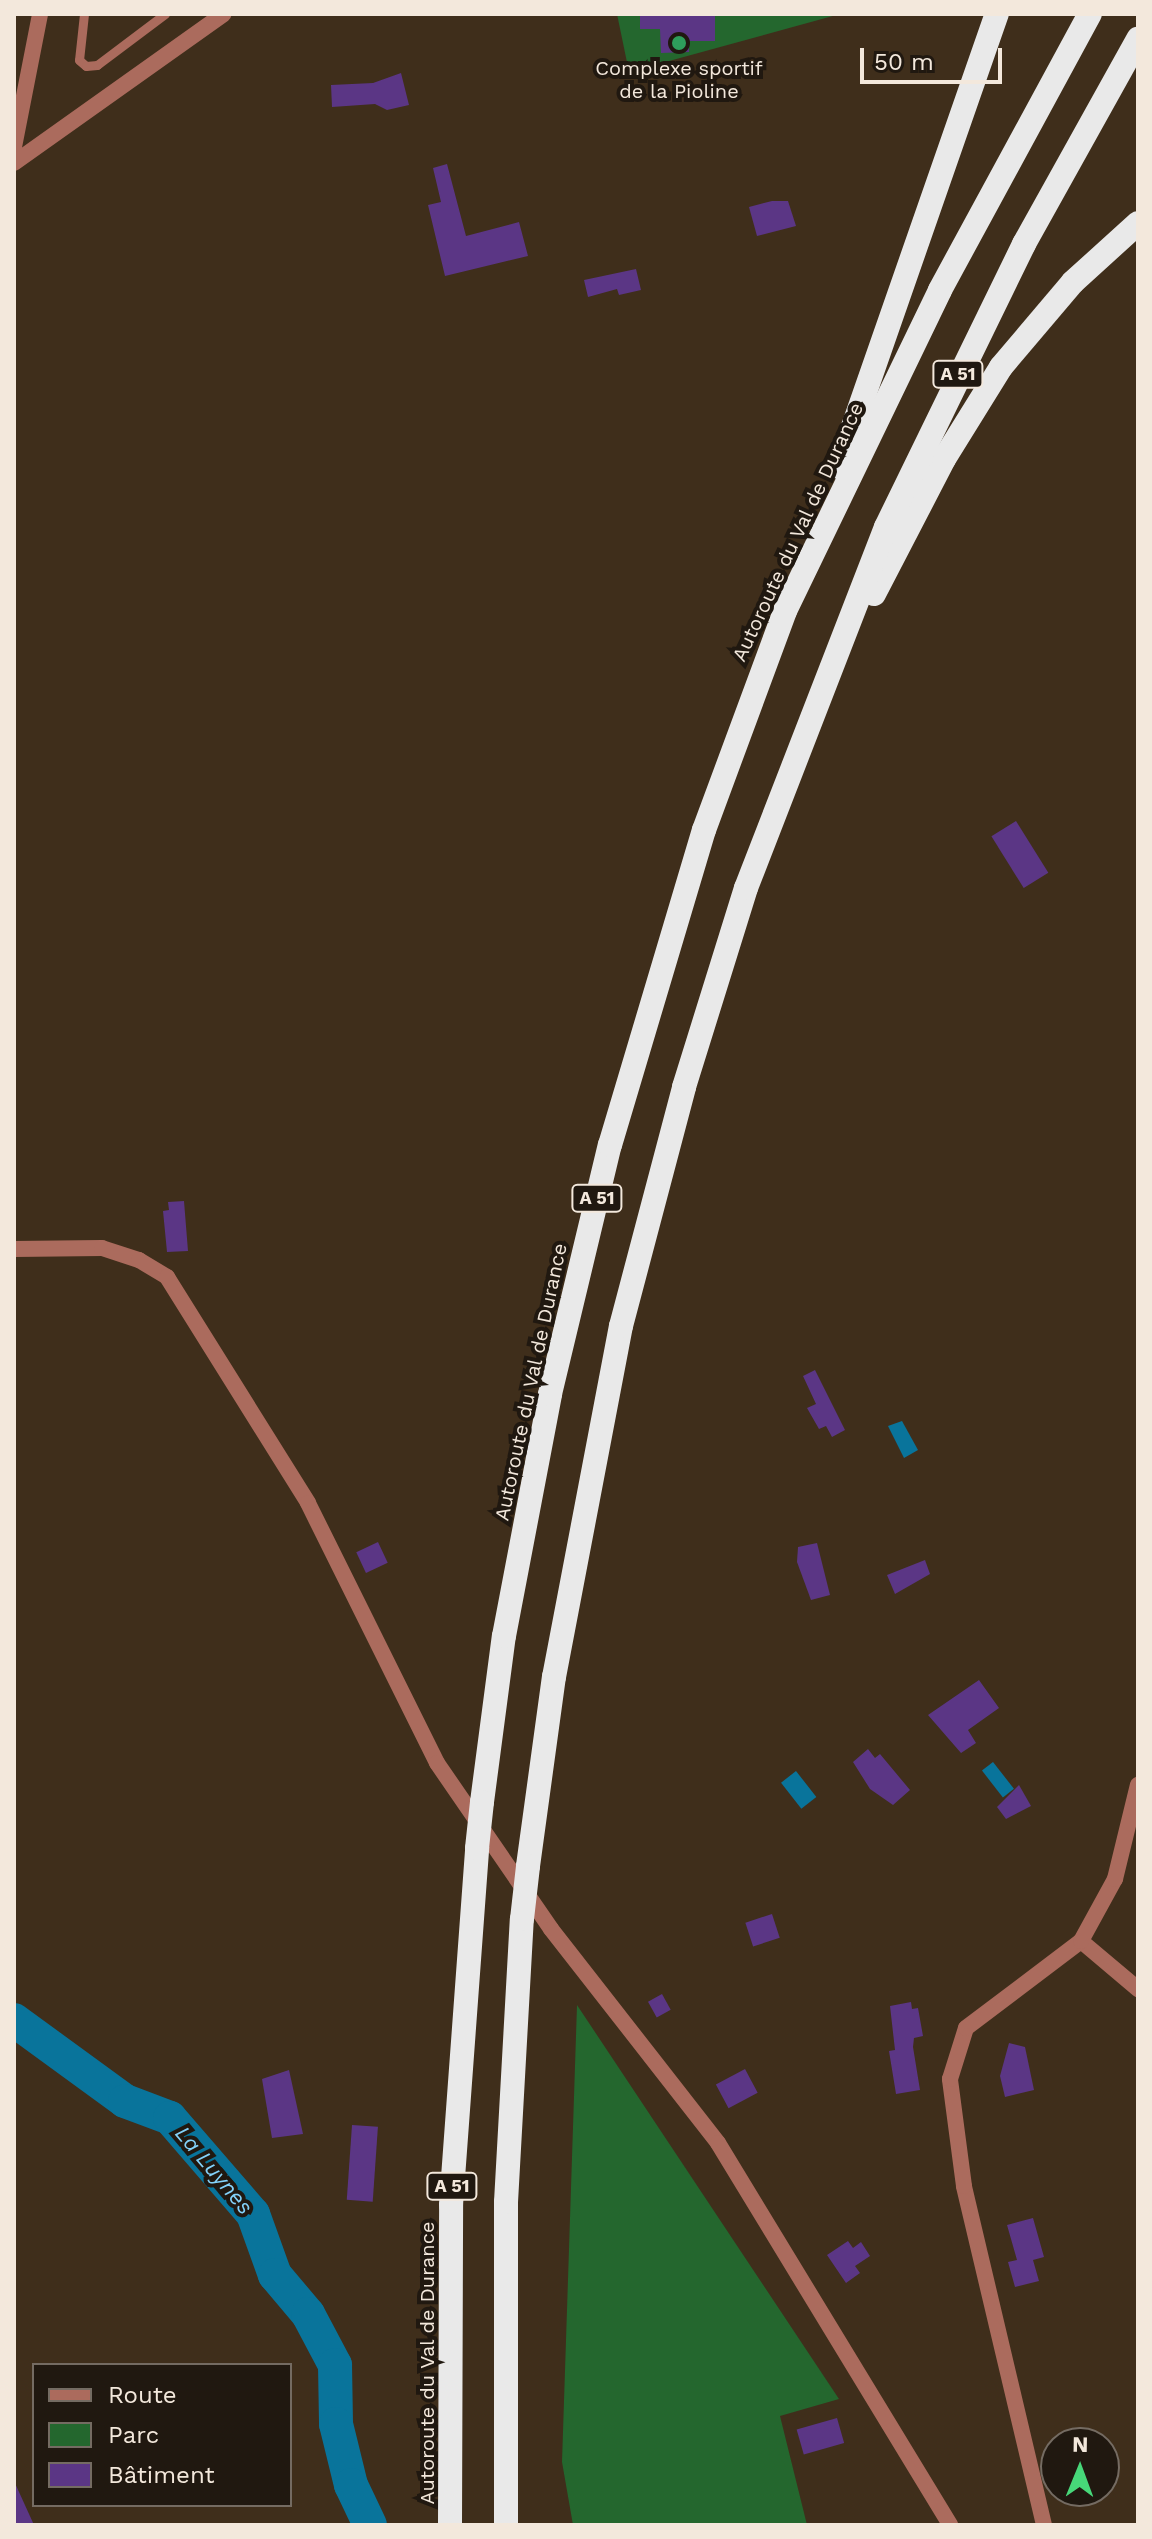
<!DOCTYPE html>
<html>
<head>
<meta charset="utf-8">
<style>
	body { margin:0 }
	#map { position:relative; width:1152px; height:2539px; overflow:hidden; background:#3f2e1b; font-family:"Work Sans",sans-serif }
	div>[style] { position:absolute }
	.green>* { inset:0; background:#24672e }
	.water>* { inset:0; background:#09749b; transform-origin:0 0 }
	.river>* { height:34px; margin:-17px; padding:0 17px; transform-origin:17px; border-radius:17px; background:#09749b }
	.building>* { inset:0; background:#5b3685; transform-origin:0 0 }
	.lane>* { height:9px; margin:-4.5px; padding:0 4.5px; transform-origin:4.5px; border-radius:4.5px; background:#ab6b5d }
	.street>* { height:16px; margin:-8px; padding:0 8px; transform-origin:8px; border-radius:8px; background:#ab6b5d }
	.highway>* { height:24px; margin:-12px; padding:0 12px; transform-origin:12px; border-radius:12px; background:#e9e9e9 }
	.highway-bridge>* { height:24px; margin:-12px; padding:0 12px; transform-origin:12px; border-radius:12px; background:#e9e9e9 }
	.dots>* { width:22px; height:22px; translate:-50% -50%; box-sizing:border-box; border:4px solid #201810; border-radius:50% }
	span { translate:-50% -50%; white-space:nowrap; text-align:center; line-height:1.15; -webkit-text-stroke:8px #201810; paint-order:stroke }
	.shield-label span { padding:2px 6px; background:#201810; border:2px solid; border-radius:6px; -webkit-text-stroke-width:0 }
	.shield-label { font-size:18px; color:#f3e8dc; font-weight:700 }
	.poi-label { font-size:20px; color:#f3e8dc }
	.street-label { font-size:20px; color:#f3e8dc }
	.water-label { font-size:22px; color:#83d2fa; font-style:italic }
	.frame { position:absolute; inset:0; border:16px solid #f3e8dc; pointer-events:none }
	.legend { position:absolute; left:32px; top:2363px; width:260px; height:144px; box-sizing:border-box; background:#201810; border:2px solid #746b62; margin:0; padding:10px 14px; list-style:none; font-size:24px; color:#f3e8dc }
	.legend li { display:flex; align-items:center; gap:16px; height:40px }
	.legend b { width:40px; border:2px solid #746b62 }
	.north { position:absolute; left:1040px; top:2427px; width:80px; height:80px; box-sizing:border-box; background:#201810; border:2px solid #746b62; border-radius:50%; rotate:1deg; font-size:22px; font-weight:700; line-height:32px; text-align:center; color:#f3e8dc }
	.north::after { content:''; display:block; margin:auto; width:28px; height:36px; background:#47d779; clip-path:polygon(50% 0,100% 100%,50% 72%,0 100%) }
	.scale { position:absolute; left:860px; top:48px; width:142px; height:36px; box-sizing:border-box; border:4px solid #f3e8dc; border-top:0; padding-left:10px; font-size:24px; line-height:28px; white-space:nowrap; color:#f3e8dc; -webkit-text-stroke:6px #201810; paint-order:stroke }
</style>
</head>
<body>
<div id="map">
	<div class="green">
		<div style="clip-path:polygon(617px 14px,840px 14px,629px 72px)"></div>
		<div style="clip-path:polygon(577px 2005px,839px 2399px,780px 2416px,807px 2525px,573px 2525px,562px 2462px)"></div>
	</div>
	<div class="water">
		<div style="clip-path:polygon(902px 1421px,918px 1450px,904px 1458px,888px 1426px)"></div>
		<div style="left:993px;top:1762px;width:34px;height:14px;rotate:52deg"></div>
		<div style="left:796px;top:1771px;width:33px;height:19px;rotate:52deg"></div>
	</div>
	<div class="river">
		<div style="left:14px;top:2020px;width:137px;rotate:36.1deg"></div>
		<div style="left:125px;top:2101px;width:48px;rotate:20.7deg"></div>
		<div style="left:170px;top:2118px;width:127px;rotate:49.2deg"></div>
		<div style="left:253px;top:2214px;width:65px;rotate:70.2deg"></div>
		<div style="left:275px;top:2275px;width:51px;rotate:49.8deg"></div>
		<div style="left:308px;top:2314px;width:58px;rotate:62.1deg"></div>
		<div style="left:335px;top:2365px;width:59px;rotate:89deg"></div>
		<div style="left:336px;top:2424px;width:63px;rotate:76.2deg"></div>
		<div style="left:351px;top:2485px;width:44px;rotate:64.6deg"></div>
	</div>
	<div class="building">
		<div style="clip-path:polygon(640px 14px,715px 14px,715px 41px,689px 41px,689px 52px,661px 53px,660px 29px,640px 29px)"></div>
		<div style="clip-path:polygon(401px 73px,409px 105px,387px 110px,375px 104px,332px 107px,331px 85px,373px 83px)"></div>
		<div style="clip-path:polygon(447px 164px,466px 236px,519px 222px,528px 256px,445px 276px,428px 205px,441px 202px,433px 168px)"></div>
		<div style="clip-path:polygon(772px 201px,788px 201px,796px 226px,757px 236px,749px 207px)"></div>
		<div style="clip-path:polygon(636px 269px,641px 290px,619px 295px,617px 289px,588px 297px,584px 280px)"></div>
		<div style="left:1016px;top:821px;width:61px;height:29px;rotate:58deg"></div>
		<div style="clip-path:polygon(184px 1201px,188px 1251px,167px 1252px,163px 1211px,169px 1210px,168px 1202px)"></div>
		<div style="clip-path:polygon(815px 1370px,845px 1430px,832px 1437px,826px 1426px,819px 1429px,807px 1408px,816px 1404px,803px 1376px)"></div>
		<div style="left:378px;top:1542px;width:23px;height:24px;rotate:65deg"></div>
		<div style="clip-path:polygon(817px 1543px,830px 1595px,811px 1600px,797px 1562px,798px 1547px)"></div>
		<div style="clip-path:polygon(925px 1560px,930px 1574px,895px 1594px,887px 1575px)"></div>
		<div style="clip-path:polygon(979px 1680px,999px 1708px,968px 1730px,976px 1743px,961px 1753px,928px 1715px)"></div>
		<div style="clip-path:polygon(868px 1749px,875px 1758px,880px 1754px,910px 1790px,893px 1805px,870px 1789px,853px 1762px)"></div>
		<div style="clip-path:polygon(1019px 1785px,1031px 1806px,1006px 1819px,997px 1807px)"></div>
		<div style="left:772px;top:1914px;width:25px;height:28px;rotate:72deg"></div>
		<div style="left:662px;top:1994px;width:18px;height:16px;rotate:61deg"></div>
		<div style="clip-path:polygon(911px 2002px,912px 2009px,918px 2008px,923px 2036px,914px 2038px,913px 2047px,920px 2090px,896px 2094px,889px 2051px,895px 2050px,890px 2006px)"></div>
		<div style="clip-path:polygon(1009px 2043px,1025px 2047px,1034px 2090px,1005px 2097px,1000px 2076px)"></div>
		<div style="left:745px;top:2069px;width:27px;height:33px;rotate:62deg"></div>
		<div style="clip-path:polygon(289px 2070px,303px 2134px,272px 2138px,262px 2079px)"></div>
		<div style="left:352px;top:2125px;width:26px;height:75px;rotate:4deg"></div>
		<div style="clip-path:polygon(1033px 2218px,1044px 2257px,1033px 2260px,1039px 2281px,1015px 2287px,1008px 2262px,1017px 2260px,1007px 2225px)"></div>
		<div style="clip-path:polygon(848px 2241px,853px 2248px,861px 2242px,870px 2256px,855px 2266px,860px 2273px,846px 2283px,827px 2255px)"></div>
		<div style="left:837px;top:2418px;width:26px;height:42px;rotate:74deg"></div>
		<div style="clip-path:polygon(14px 2481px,34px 2525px,14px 2525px)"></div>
	</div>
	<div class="lane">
		<div style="left:84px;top:14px;width:46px;rotate:96.2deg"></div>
		<div style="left:79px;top:60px;width:9px;rotate:41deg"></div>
		<div style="left:86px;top:66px;width:11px;rotate:-5deg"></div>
		<div style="left:97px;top:65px;width:85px;rotate:-36.9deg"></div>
	</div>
	<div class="street">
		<div style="left:14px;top:147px;width:136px;rotate:-78.9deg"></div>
		<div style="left:14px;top:163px;width:257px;rotate:-35.4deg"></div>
		<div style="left:14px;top:1249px;width:88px;rotate:-0.7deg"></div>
		<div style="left:102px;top:1248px;width:39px;rotate:18deg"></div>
		<div style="left:139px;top:1260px;width:33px;rotate:31deg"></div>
		<div style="left:167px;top:1277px;width:266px;rotate:58deg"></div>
		<div style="left:308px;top:1503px;width:290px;rotate:63.6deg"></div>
		<div style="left:437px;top:1763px;width:201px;rotate:55.5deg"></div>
		<div style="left:551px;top:1929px;width:271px;rotate:52deg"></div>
		<div style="left:718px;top:2143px;width:447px;rotate:58.7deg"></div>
		<div style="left:1081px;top:1941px;width:75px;rotate:40.1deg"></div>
		<div style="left:1044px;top:2525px;width:348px;rotate:-103.3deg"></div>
		<div style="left:964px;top:2186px;width:108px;rotate:-97.5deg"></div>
		<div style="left:950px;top:2079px;width:53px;rotate:-72.6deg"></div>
		<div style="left:966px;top:2028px;width:144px;rotate:-37.1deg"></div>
		<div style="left:1081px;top:1941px;width:71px;rotate:-61.3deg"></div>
		<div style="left:1115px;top:1879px;width:97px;rotate:-76.3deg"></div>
	</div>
	<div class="highway">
		<div style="left:839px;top:467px;width:480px;rotate:-70.8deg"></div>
		<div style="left:874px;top:594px;width:152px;rotate:-62.6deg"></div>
		<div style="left:944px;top:459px;width:108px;rotate:-58.2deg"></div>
		<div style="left:1001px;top:367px;width:111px;rotate:-49.7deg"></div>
		<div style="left:1073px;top:282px;width:88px;rotate:-42.2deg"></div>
		<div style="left:482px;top:1802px;width:167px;rotate:-82.5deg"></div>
		<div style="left:504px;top:1636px;width:246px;rotate:-79.2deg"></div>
		<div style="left:550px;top:1394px;width:256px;rotate:-76.5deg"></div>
		<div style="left:610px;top:1145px;width:329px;rotate:-73.4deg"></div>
		<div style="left:704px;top:830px;width:233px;rotate:-69.7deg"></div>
		<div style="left:785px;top:611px;width:356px;rotate:-64.2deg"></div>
		<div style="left:940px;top:290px;width:314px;rotate:-61.5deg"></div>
		<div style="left:528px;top:1866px;width:191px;rotate:-82.2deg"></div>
		<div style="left:554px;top:1677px;width:357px;rotate:-79.2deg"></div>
		<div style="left:621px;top:1326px;width:247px;rotate:-75.2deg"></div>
		<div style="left:684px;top:1087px;width:208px;rotate:-72.7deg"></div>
		<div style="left:746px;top:888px;width:387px;rotate:-68.8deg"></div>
		<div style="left:886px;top:527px;width:315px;rotate:-64deg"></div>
		<div style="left:1024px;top:244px;width:235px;rotate:-60.9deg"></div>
		<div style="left:450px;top:2525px;width:320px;rotate:-89.8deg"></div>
		<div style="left:451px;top:2205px;width:358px;rotate:-85.8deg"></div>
		<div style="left:506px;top:2525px;width:323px;rotate:-90deg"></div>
		<div style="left:506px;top:2202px;width:283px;rotate:-86.8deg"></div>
	</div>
	<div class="highway-bridge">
		<div style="left:477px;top:1848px;width:46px;rotate:-83.8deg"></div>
		<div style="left:522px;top:1919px;width:53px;rotate:-83.5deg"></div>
	</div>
	<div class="dots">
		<div style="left:679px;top:43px;background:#2e9e5b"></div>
	</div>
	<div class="shield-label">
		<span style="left:958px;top:374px">A 51</span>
		<span style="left:597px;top:1198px">A 51</span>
		<span style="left:452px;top:2186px">A 51</span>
	</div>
	<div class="poi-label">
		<span style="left:679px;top:80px">Complexe sportif<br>de la Pioline</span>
	</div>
	<div class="street-label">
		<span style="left:798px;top:532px;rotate:-65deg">Autoroute du Val de Durance</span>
		<span style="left:531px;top:1382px;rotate:-78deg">Autoroute du Val de Durance</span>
		<span style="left:427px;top:2363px;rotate:-90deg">Autoroute du Val de Durance</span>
	</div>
	<div class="water-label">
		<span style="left:214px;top:2170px;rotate:50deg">La Luynes</span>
	</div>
	<div class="frame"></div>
	<ul class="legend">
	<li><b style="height:10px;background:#ab6b5d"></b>Route</li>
	<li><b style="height:22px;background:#24672e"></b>Parc</li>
	<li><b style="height:22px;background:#5b3685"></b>Bâtiment</li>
	</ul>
	<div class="north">N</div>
	<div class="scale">50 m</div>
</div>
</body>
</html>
